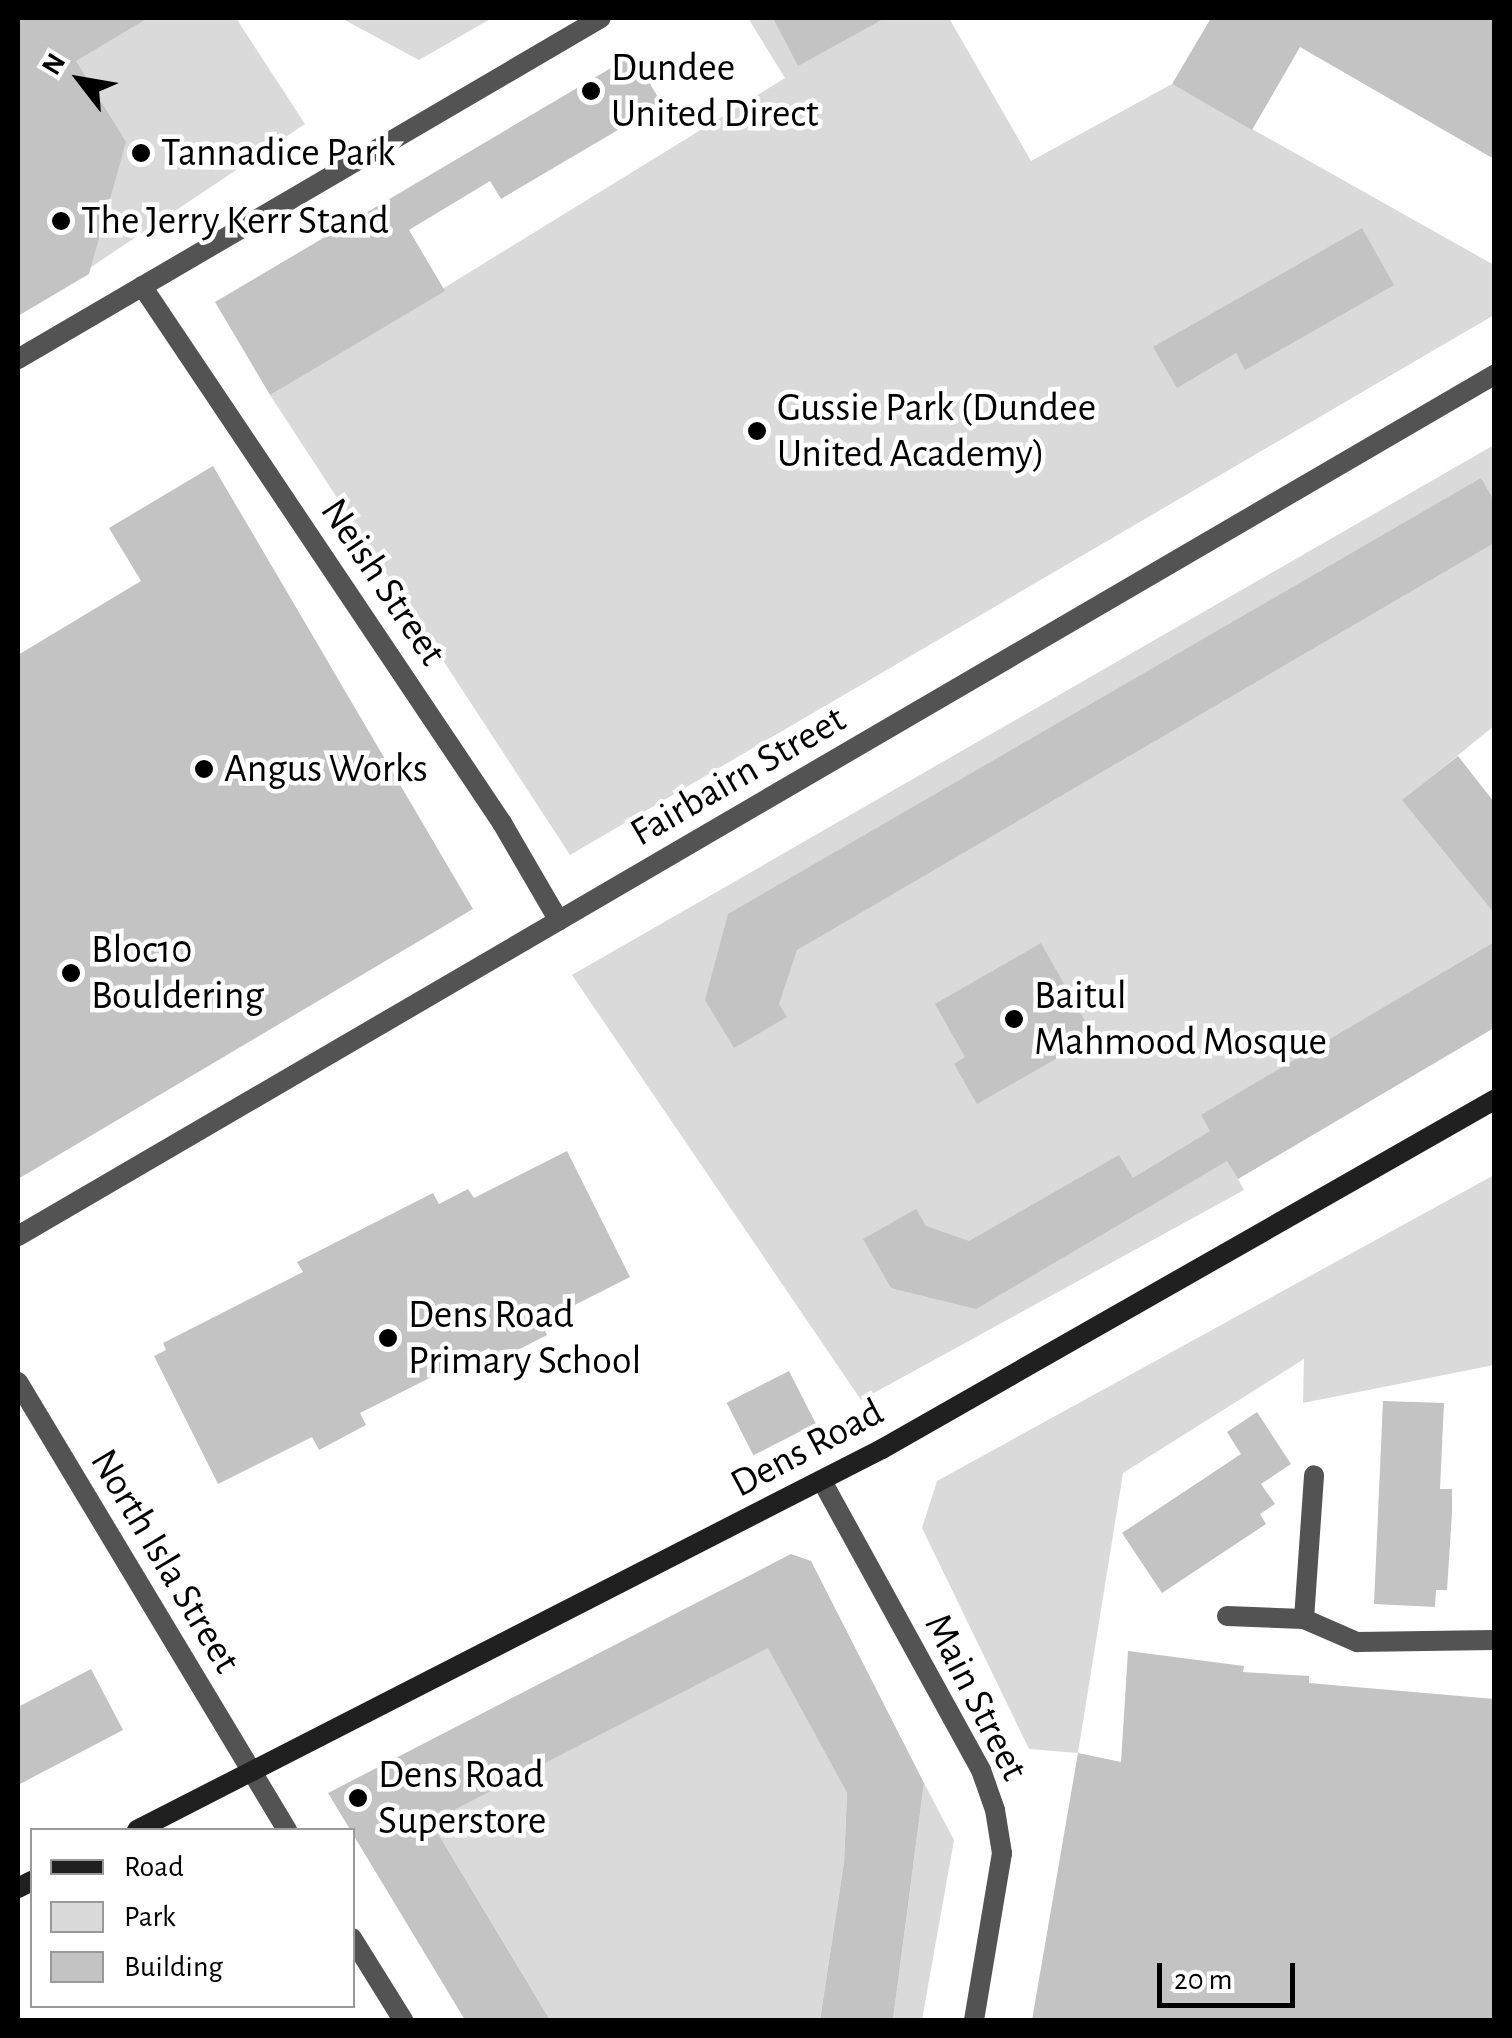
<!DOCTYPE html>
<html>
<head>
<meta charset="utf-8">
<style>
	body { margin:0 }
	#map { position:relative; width:1512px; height:2038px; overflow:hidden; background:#fff; font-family:"Alegreya Sans",sans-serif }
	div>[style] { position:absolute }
	.green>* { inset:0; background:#dadada }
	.building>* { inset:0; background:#c3c3c3; transform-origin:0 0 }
	.minor>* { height:20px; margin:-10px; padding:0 10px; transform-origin:10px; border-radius:10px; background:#535353 }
	.secondary>* { height:20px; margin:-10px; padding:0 10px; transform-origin:10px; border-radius:10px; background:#202020 }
	.dots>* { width:28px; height:28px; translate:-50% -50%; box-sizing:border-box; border:5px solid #fff; border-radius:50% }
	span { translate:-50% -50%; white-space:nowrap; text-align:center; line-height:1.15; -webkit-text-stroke:9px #fff; paint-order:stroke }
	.poi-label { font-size:40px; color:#000 }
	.left { translate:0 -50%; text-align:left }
	.street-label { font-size:40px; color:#000 }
	.frame { position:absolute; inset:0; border:20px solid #000; pointer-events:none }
	.legend { position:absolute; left:30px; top:1828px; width:325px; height:180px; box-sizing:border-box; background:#fff; border:2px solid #999; margin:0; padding:12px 18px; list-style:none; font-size:30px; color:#000 }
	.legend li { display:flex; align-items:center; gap:20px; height:50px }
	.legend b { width:50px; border:2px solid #999 }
	.north { position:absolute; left:30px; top:30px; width:100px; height:100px; -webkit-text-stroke:8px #fff; paint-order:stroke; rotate:301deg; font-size:28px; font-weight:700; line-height:40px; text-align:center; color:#000 }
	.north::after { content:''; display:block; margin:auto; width:35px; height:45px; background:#000; clip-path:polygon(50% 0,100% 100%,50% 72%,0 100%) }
	.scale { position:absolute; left:1157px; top:1963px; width:138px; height:45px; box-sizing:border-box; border:5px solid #000; border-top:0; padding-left:12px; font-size:30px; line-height:35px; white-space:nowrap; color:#000; -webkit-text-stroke:8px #fff; paint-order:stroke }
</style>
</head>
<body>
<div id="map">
	<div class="green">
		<div style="clip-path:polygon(18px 18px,236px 18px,305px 124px,18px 316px)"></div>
		<div style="clip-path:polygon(341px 18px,492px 18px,419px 60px)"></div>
		<div style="clip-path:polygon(748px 18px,949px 18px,1031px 161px,1172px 84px,1494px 265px,1494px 315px,570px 855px,270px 395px,785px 78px)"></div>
		<div style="clip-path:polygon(1494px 445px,1494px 726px,1403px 800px,1494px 913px,1494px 942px,1202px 1115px,1244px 1190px,861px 1400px,572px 975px)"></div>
		<div style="clip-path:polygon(1494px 1175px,1494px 1365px,1303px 1403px,1304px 1359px,1123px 1473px,1078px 1753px,1029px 1749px,922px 1528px,937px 1481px)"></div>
		<div style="clip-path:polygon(768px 1647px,847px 1793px,844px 1862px,820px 2020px,550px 2020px,431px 1822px)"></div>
		<div style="clip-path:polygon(924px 1783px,954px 1840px,922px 2020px,893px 2020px)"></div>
	</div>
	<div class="building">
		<div style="clip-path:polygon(18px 18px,148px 18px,76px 61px,126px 142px,89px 274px,18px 316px)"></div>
		<div style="clip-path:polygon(773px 18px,885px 18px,798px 66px)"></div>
		<div style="clip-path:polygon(1211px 18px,1494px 18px,1494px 159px,1300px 47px,1252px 130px,1172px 84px)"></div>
		<div style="clip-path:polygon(633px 55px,662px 104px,501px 199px,490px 181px,409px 230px,445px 291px,270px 395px,215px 302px)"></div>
		<div style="clip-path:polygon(1362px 228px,1394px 285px,1245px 370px,1236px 353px,1177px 388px,1153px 347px)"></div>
		<div style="clip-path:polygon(213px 466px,473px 909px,18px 1179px,18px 655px,141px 581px,109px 528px)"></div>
		<div style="clip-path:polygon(1481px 478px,1494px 501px,1494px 543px,797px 950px,779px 1004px,787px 1017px,734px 1048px,705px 1000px,728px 914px)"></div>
		<div style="clip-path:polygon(1458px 756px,1494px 802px,1494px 913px,1402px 800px)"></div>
		<div style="clip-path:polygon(1494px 942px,1494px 1028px,1238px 1179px,1227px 1161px,976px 1309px,891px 1288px,863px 1239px,916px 1209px,926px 1226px,969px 1241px,1119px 1155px,1133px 1178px,1210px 1131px,1201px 1115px)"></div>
		<div style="clip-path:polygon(1041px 943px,1094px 1037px,977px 1104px,954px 1064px,965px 1057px,935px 1004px)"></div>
		<div style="clip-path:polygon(567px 1151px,630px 1277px,541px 1322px,547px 1335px,496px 1361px,489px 1348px,360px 1413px,366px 1425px,319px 1450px,312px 1437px,218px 1484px,154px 1356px,166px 1350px,163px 1343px,303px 1272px,297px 1262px,433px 1193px,439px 1204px,468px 1189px,474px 1198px)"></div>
		<div style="left:789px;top:1371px;width:59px;height:70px;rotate:63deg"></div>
		<div style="clip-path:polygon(1383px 1401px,1444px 1403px,1440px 1489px,1452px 1489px,1452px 1513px,1447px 1590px,1436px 1590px,1435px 1607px,1374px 1604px)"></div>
		<div style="clip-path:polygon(1257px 1412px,1291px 1464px,1261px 1484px,1275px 1504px,1260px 1514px,1266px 1524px,1162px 1593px,1122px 1533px,1241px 1454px,1227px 1432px)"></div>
		<div style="clip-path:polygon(791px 1554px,811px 1561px,924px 1783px,893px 2020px,820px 2020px,844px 1862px,847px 1793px,768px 1648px,431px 1822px,550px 2020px,465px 2020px,328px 1793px)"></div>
		<div style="clip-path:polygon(1128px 1651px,1244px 1666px,1243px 1672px,1309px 1676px,1309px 1683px,1494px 1699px,1494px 2020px,1032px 2020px,1078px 1753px,1121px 1762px)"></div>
		<div style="clip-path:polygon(91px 1669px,123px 1730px,18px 1785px,18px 1707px)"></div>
	</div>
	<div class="minor">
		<div style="left:142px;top:286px;width:647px;rotate:56.16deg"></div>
		<div style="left:502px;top:823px;width:113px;rotate:59.8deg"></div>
		<div style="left:18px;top:359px;width:675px;rotate:-30.32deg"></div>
		<div style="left:18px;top:1236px;width:1709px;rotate:-30.26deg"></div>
		<div style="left:18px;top:1382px;width:523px;rotate:59.02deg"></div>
		<div style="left:822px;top:1481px;width:330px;rotate:61.2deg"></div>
		<div style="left:981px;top:1770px;width:42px;rotate:70.7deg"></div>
		<div style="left:995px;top:1810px;width:44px;rotate:80.8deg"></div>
		<div style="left:1002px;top:1853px;width:169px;rotate:99.5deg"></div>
		<div style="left:1227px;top:1616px;width:77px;rotate:2.2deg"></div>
		<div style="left:1304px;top:1619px;width:58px;rotate:23.5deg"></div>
		<div style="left:1357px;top:1642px;width:137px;rotate:-0.8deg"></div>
		<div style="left:1304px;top:1619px;width:144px;rotate:-86deg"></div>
		<div style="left:352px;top:1938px;width:97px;rotate:58.1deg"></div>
	</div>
	<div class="secondary">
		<div style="left:137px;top:1830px;width:837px;rotate:-27.09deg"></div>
		<div style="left:882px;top:1449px;width:705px;rotate:-29.69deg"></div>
		<div style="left:18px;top:1888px;width:16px;rotate:-27deg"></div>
	</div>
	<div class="dots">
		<div style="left:591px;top:91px;background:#000"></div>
		<div style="left:141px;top:153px;background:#000"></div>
		<div style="left:61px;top:221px;background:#000"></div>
		<div style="left:757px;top:431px;background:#000"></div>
		<div style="left:204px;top:769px;background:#000"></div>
		<div style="left:71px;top:973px;background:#000"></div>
		<div style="left:1014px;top:1019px;background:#000"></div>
		<div style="left:388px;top:1338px;background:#000"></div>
		<div style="left:358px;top:1798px;background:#000"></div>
	</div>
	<div class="poi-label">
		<span class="left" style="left:611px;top:91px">Dundee<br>United Direct</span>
		<span class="left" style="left:161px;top:153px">Tannadice Park</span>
		<span class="left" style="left:81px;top:221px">The Jerry Kerr Stand</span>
		<span class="left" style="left:777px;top:431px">Gussie Park (Dundee<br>United Academy)</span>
		<span class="left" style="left:224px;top:769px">Angus Works</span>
		<span class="left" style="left:91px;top:973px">Bloc10<br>Bouldering</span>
		<span class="left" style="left:1034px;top:1019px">Baitul<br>Mahmood Mosque</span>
		<span class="left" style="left:408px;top:1338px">Dens Road<br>Primary School</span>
		<span class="left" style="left:378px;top:1798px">Dens Road<br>Superstore</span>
	</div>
	<div class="street-label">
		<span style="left:383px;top:582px;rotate:56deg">Neish Street</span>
		<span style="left:738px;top:776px;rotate:-30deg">Fairbairn Street</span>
		<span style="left:807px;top:1448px;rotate:-28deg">Dens Road</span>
		<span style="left:165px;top:1561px;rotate:59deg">North Isla Street</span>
		<span style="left:976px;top:1697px;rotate:63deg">Main Street</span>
	</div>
	<div class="frame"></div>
	<ul class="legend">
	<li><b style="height:12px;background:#202020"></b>Road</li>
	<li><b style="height:28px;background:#dadada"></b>Park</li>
	<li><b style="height:28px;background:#c3c3c3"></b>Building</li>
	</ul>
	<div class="north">N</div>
	<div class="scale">20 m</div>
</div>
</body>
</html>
